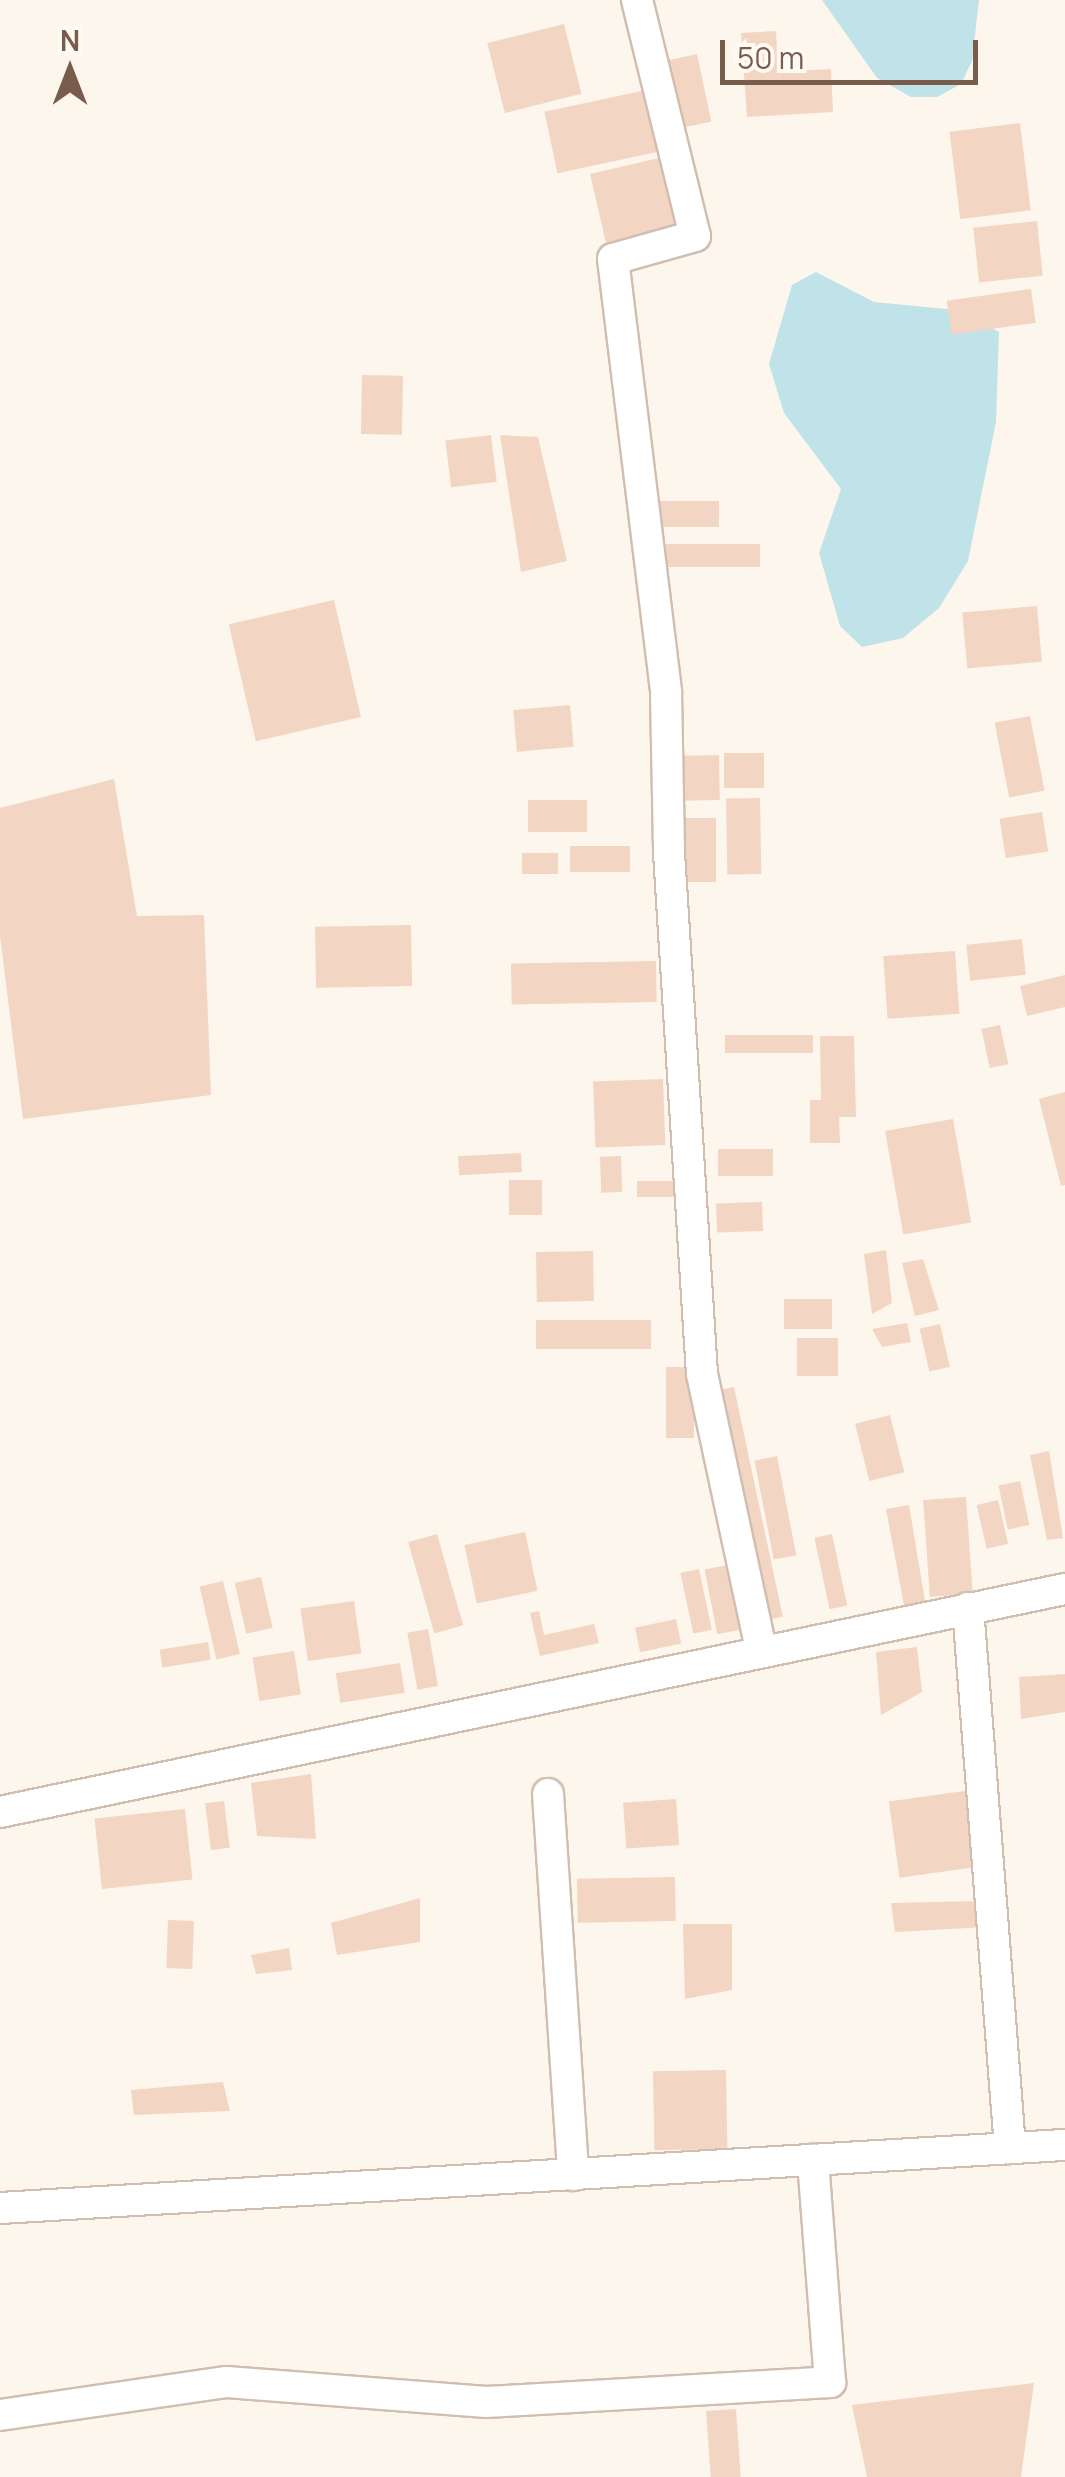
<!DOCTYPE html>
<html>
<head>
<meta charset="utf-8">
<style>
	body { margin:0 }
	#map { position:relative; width:1065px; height:2477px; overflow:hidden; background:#fdf6ec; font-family:Manrope,sans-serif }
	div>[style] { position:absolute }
	.water>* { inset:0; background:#bfe3e8 }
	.building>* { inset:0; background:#f3d5c3; transform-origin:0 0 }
	.roads { filter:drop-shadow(2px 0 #d1beb0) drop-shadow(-2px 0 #d1beb0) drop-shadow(0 2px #d1beb0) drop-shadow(0 -2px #d1beb0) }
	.minor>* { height:30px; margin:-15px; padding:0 15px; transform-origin:15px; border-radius:15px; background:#fff }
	span { translate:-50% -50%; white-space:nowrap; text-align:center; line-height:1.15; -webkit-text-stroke:8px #fffaf3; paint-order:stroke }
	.north { position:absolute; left:20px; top:20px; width:100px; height:100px; -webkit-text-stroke:8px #fffaf3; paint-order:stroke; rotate:0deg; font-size:28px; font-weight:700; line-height:40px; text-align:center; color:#7a5c4d }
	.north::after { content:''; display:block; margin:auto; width:35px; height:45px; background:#7a5c4d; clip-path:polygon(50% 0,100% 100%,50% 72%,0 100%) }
	.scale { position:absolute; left:720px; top:40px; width:258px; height:45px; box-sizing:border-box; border:5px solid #7a5c4d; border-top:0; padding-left:12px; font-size:30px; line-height:35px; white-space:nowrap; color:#7a5c4d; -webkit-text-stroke:8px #fffaf3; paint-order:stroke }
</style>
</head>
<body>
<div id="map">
	<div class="water">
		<div style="clip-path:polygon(822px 0,979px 0,972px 61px,961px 84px,937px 97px,911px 97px,877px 78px)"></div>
		<div style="clip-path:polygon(816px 272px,874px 302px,957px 310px,999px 332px,996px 422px,968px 561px,939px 608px,903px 638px,862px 647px,840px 626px,819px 553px,841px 489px,784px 413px,769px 364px,792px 285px)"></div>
	</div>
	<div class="building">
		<div style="left:564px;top:24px;width:72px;height:79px;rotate:76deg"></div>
		<div style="clip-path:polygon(776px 31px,778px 72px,831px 69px,833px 112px,747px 117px,741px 33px)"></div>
		<div style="left:697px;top:54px;width:69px;height:31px;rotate:78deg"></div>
		<div style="left:651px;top:89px;width:63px;height:109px;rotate:78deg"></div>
		<div style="left:1020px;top:123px;width:88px;height:71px;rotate:83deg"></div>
		<div style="left:668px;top:156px;width:73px;height:80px;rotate:77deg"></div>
		<div style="left:1037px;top:221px;width:55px;height:64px;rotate:84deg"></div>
		<div style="left:1031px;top:289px;width:34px;height:85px;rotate:82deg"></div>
		<div style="left:362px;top:375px;width:41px;height:59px;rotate:1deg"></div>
		<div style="left:491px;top:435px;width:47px;height:46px;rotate:83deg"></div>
		<div style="clip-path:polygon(500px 435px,538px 437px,567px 561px,521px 572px)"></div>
		<div style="left:719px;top:501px;width:26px;height:63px;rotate:90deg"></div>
		<div style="left:760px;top:544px;width:23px;height:97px;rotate:90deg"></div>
		<div style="left:334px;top:600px;width:120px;height:108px;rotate:77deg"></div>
		<div style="left:1037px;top:606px;width:56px;height:75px;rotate:85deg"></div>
		<div style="left:570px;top:705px;width:42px;height:57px;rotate:85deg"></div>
		<div style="left:1030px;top:716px;width:76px;height:36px;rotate:79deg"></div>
		<div style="left:724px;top:753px;width:40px;height:35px"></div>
		<div style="left:719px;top:755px;width:45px;height:40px;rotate:89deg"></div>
		<div style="clip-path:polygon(114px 779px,137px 916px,204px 915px,211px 1095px,23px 1119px,0 936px,0 808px)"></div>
		<div style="left:760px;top:798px;width:76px;height:34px;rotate:89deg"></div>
		<div style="left:528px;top:800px;width:59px;height:32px"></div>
		<div style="left:1042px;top:812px;width:40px;height:43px;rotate:81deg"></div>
		<div style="left:679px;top:818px;width:37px;height:64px"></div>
		<div style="left:630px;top:846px;width:26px;height:60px;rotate:90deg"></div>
		<div style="left:558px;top:853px;width:21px;height:36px;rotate:90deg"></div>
		<div style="left:411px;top:925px;width:61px;height:96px;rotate:89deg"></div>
		<div style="left:1022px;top:939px;width:36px;height:56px;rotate:84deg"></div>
		<div style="left:955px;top:951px;width:63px;height:72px;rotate:86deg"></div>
		<div style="left:656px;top:961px;width:41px;height:145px;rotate:89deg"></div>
		<div style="clip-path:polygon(1065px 975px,1065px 1007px,1027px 1016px,1020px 986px)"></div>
		<div style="left:1000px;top:1025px;width:40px;height:19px;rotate:78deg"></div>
		<div style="left:813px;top:1035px;width:18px;height:88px;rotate:90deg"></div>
		<div style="clip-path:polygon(820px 1036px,854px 1036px,856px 1117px,839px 1117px,840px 1143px,810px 1143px,810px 1100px,821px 1100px)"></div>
		<div style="left:663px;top:1079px;width:66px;height:70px;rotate:88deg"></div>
		<div style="clip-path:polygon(1065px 1092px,1065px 1185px,1061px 1186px,1039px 1099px)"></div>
		<div style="left:953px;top:1119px;width:105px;height:69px;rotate:80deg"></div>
		<div style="left:773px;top:1149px;width:27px;height:55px;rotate:90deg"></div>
		<div style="left:521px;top:1153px;width:19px;height:63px;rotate:87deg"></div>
		<div style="left:621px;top:1156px;width:36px;height:21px;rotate:88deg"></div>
		<div style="left:542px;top:1180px;width:35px;height:33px;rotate:90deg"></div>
		<div style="left:637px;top:1181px;width:38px;height:16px"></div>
		<div style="left:762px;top:1202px;width:29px;height:46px;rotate:88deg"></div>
		<div style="clip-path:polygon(886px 1250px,892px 1303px,872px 1314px,864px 1254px)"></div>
		<div style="left:593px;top:1251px;width:50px;height:57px;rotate:89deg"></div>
		<div style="clip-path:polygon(923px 1259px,939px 1310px,915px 1316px,902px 1263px)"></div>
		<div style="left:784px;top:1299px;width:48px;height:30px"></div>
		<div style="left:651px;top:1320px;width:29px;height:115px;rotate:90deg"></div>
		<div style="clip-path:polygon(907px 1323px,911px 1342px,882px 1347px,872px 1329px)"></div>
		<div style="left:940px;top:1324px;width:44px;height:21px;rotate:77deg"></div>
		<div style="left:838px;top:1338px;width:38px;height:41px;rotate:90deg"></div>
		<div style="left:666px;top:1367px;width:28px;height:71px"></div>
		<div style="left:734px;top:1387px;width:235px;height:23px;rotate:78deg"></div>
		<div style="left:890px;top:1415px;width:59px;height:36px;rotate:76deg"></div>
		<div style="clip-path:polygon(1049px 1451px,1063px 1538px,1047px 1540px,1030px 1455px)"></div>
		<div style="left:777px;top:1456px;width:101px;height:23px;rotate:79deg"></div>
		<div style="left:1020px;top:1481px;width:45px;height:22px;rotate:78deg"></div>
		<div style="left:966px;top:1497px;width:97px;height:43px;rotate:86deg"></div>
		<div style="left:998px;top:1500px;width:45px;height:22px;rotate:77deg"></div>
		<div style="clip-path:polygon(909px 1505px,926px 1607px,904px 1605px,886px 1509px)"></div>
		<div style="left:525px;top:1532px;width:60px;height:62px;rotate:78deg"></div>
		<div style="left:437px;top:1534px;width:95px;height:30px;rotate:74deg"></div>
		<div style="left:832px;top:1534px;width:73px;height:18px;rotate:78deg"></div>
		<div style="left:738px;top:1563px;width:66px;height:34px;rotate:79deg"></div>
		<div style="left:699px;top:1569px;width:62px;height:19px;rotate:78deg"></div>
		<div style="left:261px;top:1577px;width:52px;height:27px;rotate:77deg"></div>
		<div style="left:223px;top:1581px;width:75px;height:24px;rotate:77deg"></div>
		<div style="left:354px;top:1601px;width:53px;height:54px;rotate:82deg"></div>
		<div style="clip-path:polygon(539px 1611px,544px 1635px,594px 1624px,599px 1643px,540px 1656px,530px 1613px)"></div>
		<div style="left:676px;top:1619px;width:25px;height:42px;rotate:78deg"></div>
		<div style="left:428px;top:1629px;width:58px;height:21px;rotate:80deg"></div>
		<div style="left:208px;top:1642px;width:18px;height:49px;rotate:81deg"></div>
		<div style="clip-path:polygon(917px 1647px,922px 1692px,881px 1715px,876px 1652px)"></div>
		<div style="left:294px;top:1651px;width:44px;height:42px;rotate:81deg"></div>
		<div style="left:400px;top:1663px;width:30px;height:65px;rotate:81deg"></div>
		<div style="clip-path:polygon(1065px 1674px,1065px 1712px,1021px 1719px,1019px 1677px)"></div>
		<div style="clip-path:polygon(311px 1774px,316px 1839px,257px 1836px,251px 1783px)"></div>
		<div style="left:971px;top:1790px;width:77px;height:83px;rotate:82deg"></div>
		<div style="left:676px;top:1799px;width:46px;height:53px;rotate:86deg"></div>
		<div style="left:224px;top:1801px;width:47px;height:19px;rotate:83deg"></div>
		<div style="left:185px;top:1809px;width:71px;height:91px;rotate:84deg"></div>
		<div style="left:675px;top:1877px;width:44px;height:98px;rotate:89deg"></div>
		<div style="clip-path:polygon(420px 1898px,420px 1942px,337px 1955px,331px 1923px)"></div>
		<div style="clip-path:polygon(981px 1901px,986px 1927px,895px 1932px,891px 1903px)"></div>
		<div style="left:168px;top:1920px;width:26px;height:48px;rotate:2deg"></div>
		<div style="clip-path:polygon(683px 1924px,732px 1924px,732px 1990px,685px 1999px)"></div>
		<div style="clip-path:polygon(289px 1948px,292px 1970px,256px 1974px,251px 1955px)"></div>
		<div style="left:726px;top:2070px;width:79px;height:73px;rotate:89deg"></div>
		<div style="clip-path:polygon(223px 2082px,230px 2111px,134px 2115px,131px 2090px)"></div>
		<div style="clip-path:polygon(1034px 2383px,1021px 2477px,867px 2477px,852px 2405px)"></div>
		<div style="left:736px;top:2409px;width:68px;height:30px;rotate:86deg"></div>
	</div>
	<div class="roads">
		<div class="minor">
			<div style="left:637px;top:0;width:243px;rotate:76.2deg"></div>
			<div style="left:695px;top:236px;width:85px;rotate:164.3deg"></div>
			<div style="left:613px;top:259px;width:437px;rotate:83deg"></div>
			<div style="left:666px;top:693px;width:160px;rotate:88.9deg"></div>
			<div style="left:669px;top:853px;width:522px;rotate:86.38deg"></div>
			<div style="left:702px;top:1374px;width:281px;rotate:77.9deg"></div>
			<div style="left:968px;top:1608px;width:542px;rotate:85.55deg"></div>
			<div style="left:548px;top:1794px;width:382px;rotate:86.2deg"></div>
			<div style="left:0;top:1812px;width:1088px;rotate:-11.83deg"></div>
			<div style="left:0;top:2208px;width:1067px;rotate:-3.39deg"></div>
			<div style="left:0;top:2415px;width:229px;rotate:-8.3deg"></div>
			<div style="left:227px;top:2382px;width:260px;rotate:4.4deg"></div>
			<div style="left:486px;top:2402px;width:345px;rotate:-3.3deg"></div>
			<div style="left:830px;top:2382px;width:223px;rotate:-94.4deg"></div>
		</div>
	</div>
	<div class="north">N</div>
	<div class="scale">50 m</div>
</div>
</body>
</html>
